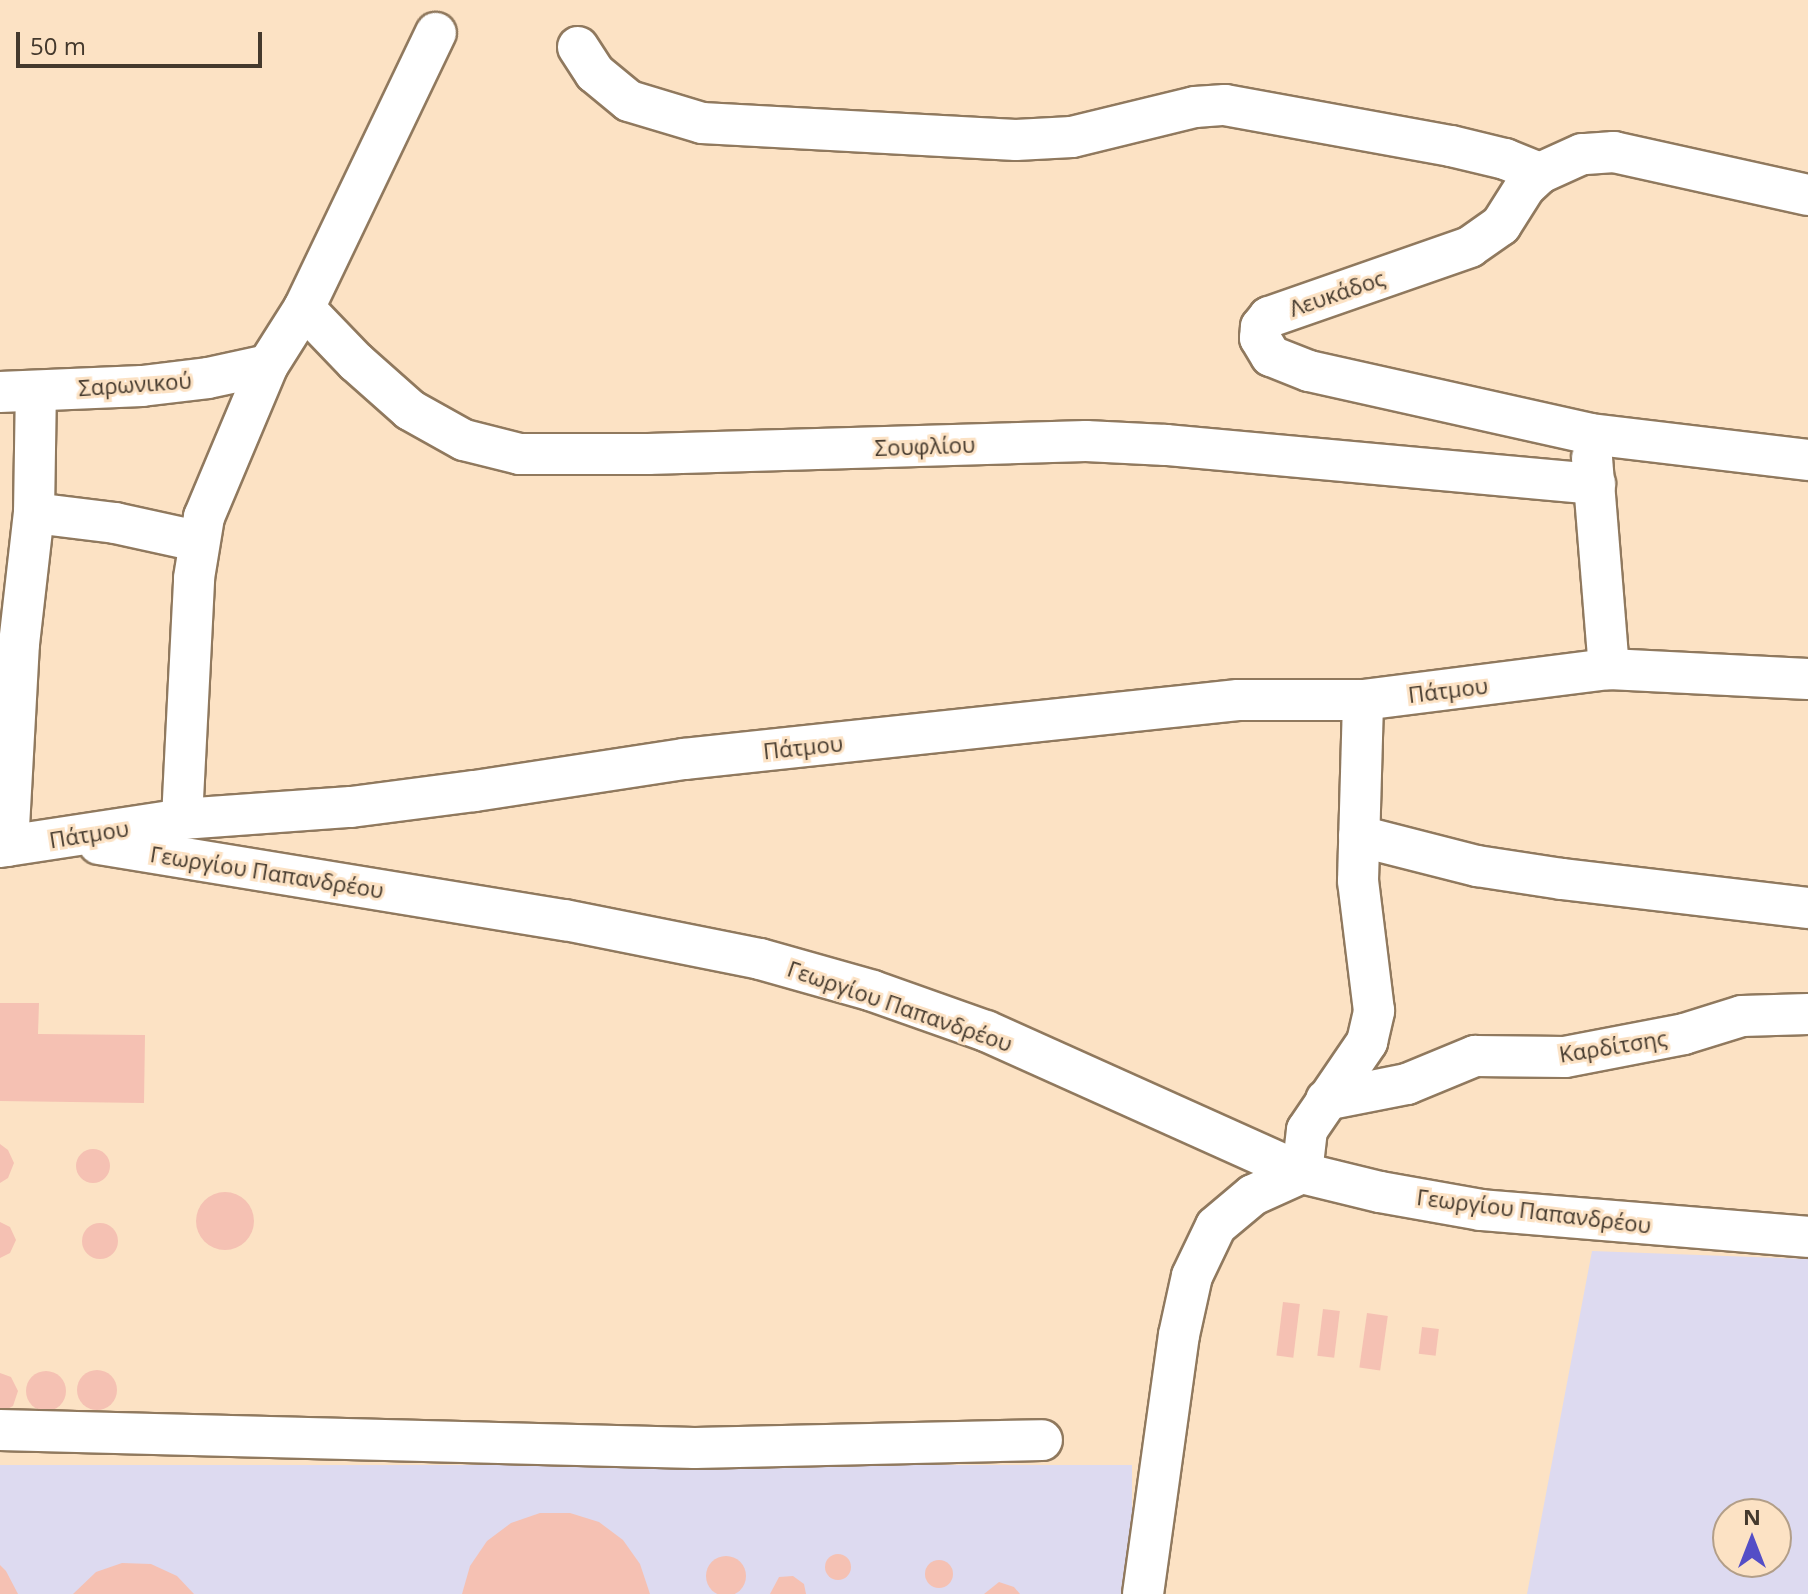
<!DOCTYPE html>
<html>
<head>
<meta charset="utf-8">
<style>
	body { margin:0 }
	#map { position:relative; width:1808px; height:1594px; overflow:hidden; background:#fce2c4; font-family:"Open Sans",sans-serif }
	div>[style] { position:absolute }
	.industrial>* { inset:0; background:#dddaf0; transform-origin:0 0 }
	.building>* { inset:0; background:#f5c1b3; transform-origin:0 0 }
	.round { border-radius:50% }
	.roads { filter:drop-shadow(2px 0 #90795e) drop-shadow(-2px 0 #90795e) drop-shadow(0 2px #90795e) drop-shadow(0 -2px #90795e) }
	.minor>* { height:40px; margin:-20px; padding:0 20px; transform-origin:20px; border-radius:20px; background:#fff }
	span { translate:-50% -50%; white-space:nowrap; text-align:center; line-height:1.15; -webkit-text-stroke:6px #fce2c4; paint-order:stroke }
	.street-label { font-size:22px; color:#44392d }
	.north { position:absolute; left:1712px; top:1498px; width:80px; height:80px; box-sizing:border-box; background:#fce2c4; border:2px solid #b29e88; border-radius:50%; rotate:0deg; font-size:22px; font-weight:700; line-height:32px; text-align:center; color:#44392d }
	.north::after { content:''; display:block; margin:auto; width:28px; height:36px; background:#544ec6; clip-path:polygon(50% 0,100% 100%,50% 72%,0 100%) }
	.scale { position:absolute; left:16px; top:32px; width:246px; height:36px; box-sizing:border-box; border:4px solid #44392d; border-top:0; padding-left:10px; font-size:24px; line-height:28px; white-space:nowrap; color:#44392d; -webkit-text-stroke:6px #fce2c4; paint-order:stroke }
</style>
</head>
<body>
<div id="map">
	<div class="industrial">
		<div style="clip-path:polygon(evenodd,1592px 1251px,1808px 1259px,1808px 1594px,1527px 1594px,1592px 1251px,1776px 1514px,1776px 1562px,1728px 1562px,1728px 1514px,1776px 1514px)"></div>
		<div style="left:0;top:1465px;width:1132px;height:129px"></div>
	</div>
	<div class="building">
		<div style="clip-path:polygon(0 1003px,39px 1003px,38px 1034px,145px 1035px,144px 1103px,0 1101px)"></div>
		<div style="clip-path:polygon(0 1144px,8px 1150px,14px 1163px,8px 1178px,0 1183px)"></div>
		<div class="round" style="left:76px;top:1149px;width:34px;height:34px"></div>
		<div class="round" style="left:196px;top:1192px;width:58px;height:58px"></div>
		<div style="clip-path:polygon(0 1222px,10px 1227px,16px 1240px,10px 1253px,0 1258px)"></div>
		<div class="round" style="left:82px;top:1223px;width:36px;height:36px"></div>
		<div style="left:1283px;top:1302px;width:17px;height:54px;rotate:7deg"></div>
		<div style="left:1323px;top:1309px;width:17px;height:47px;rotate:7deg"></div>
		<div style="left:1367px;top:1313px;width:21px;height:55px;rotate:8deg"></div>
		<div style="left:1422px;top:1327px;width:17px;height:27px;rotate:7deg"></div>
		<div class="round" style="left:77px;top:1370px;width:40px;height:40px"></div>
		<div class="round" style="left:26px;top:1371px;width:40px;height:40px"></div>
		<div style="clip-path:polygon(0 1373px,11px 1377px,18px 1391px,13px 1406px,0 1413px)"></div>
		<div style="clip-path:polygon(540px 1513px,570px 1513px,599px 1522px,623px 1540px,640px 1564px,650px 1594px,462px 1594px,470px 1566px,487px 1541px,511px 1523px)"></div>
		<div class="round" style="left:825px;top:1554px;width:26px;height:26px"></div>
		<div class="round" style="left:706px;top:1556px;width:40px;height:40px"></div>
		<div class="round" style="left:925px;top:1560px;width:28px;height:28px"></div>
		<div style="clip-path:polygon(122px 1563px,151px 1564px,177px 1576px,194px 1594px,73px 1594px,96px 1572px)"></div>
		<div style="clip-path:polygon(0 1565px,6px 1571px,18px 1594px,0 1594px)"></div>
		<div style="clip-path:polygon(793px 1576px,804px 1584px,806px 1594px,770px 1594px,779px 1577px)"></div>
		<div style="clip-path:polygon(999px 1582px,1014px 1587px,1020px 1594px,984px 1594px)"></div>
	</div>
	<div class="roads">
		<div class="minor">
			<div style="left:578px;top:47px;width:31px;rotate:57deg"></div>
			<div style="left:595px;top:73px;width:44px;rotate:39.5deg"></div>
			<div style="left:629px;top:101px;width:76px;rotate:16.8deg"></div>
			<div style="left:702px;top:123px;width:314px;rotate:3.1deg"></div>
			<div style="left:1016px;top:140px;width:56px;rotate:-3.1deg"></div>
			<div style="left:1072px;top:137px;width:127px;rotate:-13.7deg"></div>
			<div style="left:1195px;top:107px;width:30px;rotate:-4deg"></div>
			<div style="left:1225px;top:105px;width:230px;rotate:10.3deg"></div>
			<div style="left:1451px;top:146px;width:56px;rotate:13.5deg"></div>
			<div style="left:1505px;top:159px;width:38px;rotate:22deg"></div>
			<div style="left:1808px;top:195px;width:199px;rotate:-167.5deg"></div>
			<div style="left:1614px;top:152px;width:32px;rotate:176deg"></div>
			<div style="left:1582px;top:154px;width:46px;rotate:155.7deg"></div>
			<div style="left:1540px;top:173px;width:21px;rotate:137deg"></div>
			<div style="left:1525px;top:187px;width:45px;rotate:122.3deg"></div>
			<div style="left:1501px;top:225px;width:38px;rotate:145deg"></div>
			<div style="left:1470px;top:247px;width:213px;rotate:160.8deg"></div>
			<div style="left:1269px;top:317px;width:13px;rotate:129deg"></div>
			<div style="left:1261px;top:327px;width:11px;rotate:95deg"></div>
			<div style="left:1260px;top:338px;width:21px;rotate:59deg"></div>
			<div style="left:1271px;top:356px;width:41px;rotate:21.5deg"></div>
			<div style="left:1309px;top:371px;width:288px;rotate:12.6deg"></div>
			<div style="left:1590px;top:434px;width:220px;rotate:6.8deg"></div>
			<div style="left:304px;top:308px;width:75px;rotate:46.1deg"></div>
			<div style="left:356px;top:362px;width:72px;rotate:41.6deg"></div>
			<div style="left:410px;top:410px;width:62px;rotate:29.1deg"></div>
			<div style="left:464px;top:440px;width:58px;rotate:14deg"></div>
			<div style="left:520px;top:454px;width:128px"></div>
			<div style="left:648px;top:454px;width:438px;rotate:-1.7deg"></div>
			<div style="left:1086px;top:441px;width:80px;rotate:2.9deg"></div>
			<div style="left:1166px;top:445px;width:431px;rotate:5.2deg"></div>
			<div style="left:0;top:392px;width:142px;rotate:-2.4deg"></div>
			<div style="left:142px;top:386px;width:66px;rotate:-6.9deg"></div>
			<div style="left:208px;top:378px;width:61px;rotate:-12.2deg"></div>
			<div style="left:1592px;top:458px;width:212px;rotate:85.4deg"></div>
			<div style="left:34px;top:513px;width:82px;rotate:7deg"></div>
			<div style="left:115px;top:523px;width:84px;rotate:12.4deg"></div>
			<div style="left:182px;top:819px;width:241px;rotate:-87.1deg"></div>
			<div style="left:194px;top:578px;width:62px;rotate:-80.7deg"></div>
			<div style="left:204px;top:517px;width:165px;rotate:-67.2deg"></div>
			<div style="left:268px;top:365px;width:67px;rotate:-57.7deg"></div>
			<div style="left:304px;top:308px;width:305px;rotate:-64.4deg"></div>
			<div style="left:1359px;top:836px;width:122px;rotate:14.3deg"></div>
			<div style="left:1477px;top:866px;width:86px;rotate:8.7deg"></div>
			<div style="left:1562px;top:879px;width:248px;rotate:6.7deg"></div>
			<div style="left:99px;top:844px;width:472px;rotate:9.3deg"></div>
			<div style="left:565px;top:920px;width:199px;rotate:11.3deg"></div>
			<div style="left:760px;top:959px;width:117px;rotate:15.8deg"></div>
			<div style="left:873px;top:991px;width:120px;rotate:19.5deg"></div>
			<div style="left:986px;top:1031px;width:346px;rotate:24.2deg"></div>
			<div style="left:1302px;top:1173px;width:80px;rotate:13.7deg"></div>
			<div style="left:1380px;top:1192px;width:103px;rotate:10.1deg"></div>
			<div style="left:1481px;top:1210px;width:328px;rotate:4.7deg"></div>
			<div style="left:8px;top:846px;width:202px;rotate:-86.9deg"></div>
			<div style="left:19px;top:644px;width:132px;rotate:-83.5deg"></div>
			<div style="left:34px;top:513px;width:122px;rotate:-89.1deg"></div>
			<div style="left:0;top:847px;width:184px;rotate:-8.7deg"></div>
			<div style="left:182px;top:819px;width:169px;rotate:-4.1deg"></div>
			<div style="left:351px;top:807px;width:125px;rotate:-7.4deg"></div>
			<div style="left:475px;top:791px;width:211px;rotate:-8.7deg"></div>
			<div style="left:684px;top:759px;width:557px;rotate:-6.08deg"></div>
			<div style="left:1238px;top:700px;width:125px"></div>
			<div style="left:1363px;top:700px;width:248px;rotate:-7.2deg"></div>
			<div style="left:1609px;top:669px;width:199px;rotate:2.9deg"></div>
			<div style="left:1326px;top:1100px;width:83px;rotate:-11.2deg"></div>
			<div style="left:1407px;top:1084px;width:74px;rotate:-22.4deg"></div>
			<div style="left:1475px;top:1056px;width:90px;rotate:0.6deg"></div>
			<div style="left:1565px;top:1057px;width:121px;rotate:-10.9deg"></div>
			<div style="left:1684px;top:1034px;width:61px;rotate:-17.2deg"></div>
			<div style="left:1742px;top:1016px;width:66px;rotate:-1.7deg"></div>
			<div style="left:0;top:1430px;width:695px;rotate:1.48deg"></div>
			<div style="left:695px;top:1448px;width:347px;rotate:-1.3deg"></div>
			<div style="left:1143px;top:1594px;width:261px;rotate:-82.1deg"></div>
			<div style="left:1179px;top:1335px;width:60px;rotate:-77.6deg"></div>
			<div style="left:1192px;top:1276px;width:55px;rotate:-64.4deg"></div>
			<div style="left:1216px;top:1226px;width:48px;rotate:-40deg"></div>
			<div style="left:1253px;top:1195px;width:54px;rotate:-24.2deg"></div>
			<div style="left:1302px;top:1173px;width:43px;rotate:-83.4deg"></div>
			<div style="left:1307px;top:1130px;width:107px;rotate:-55.7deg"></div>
			<div style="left:1367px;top:1042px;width:32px;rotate:-77deg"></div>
			<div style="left:1374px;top:1011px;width:131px;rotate:-97deg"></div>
			<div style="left:1358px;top:881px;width:181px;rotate:-88.4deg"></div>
		</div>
	</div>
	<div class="street-label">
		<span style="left:1337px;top:293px;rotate:-19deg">Λευκάδος</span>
		<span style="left:135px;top:384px;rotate:-4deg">Σαρωνικού</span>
		<span style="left:925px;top:446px;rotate:-2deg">Σουφλίου</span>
		<span style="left:1448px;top:690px;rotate:-7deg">Πάτμου</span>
		<span style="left:803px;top:747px;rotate:-6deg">Πάτμου</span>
		<span style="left:89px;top:834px;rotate:-9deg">Πάτμου</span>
		<span style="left:267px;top:872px;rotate:9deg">Γεωργίου Παπανδρέου</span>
		<span style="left:900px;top:1006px;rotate:19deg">Γεωργίου Παπανδρέου</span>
		<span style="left:1613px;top:1046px;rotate:-9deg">Καρδίτσης</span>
		<span style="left:1534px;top:1211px;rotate:7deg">Γεωργίου Παπανδρέου</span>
	</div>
	<div class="north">N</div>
	<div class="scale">50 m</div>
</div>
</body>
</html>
